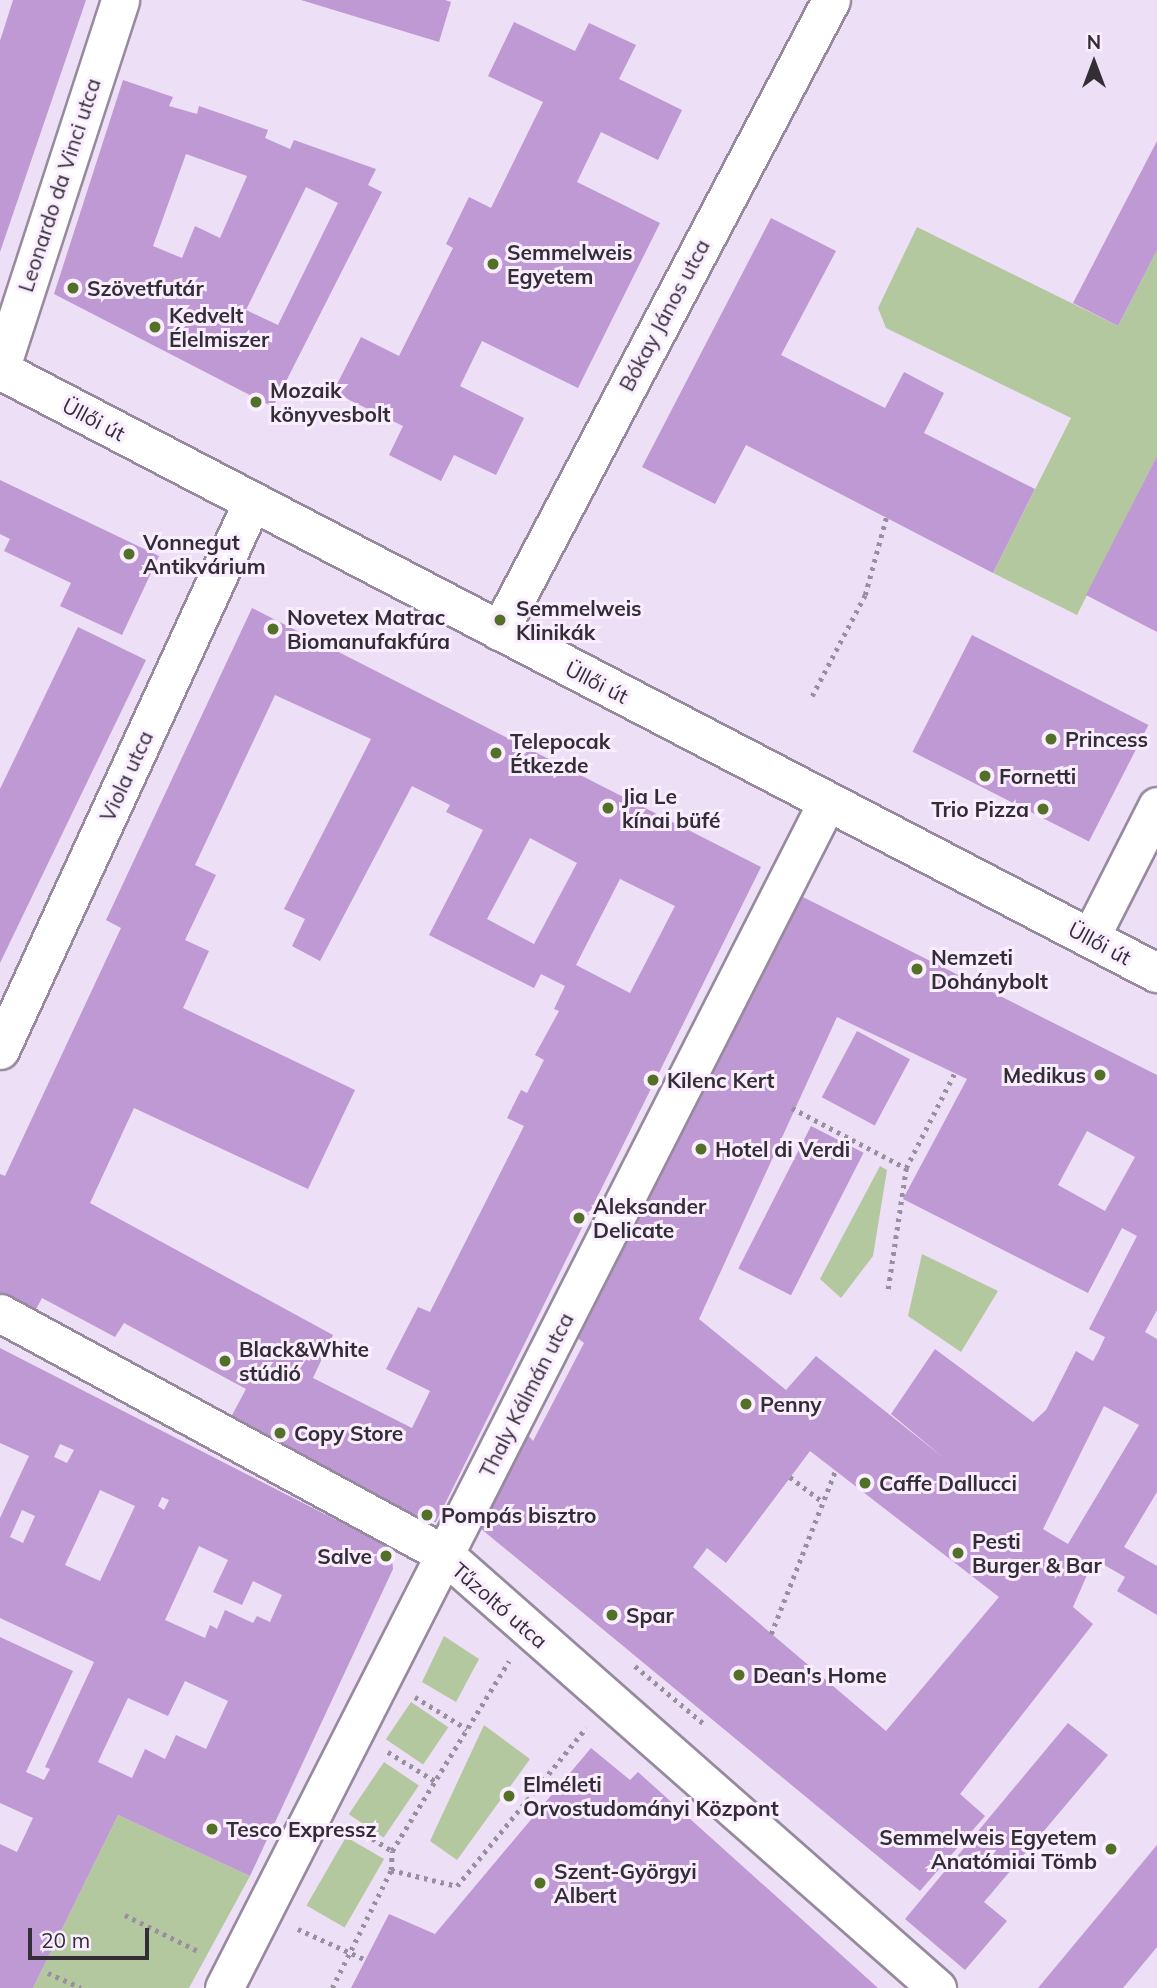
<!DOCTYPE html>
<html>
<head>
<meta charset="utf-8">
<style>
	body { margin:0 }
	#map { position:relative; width:1157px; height:1988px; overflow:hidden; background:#eddff5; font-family:Mulish,sans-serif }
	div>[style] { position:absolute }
	.green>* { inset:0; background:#b4c89f; transform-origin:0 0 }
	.building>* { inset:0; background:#be99d3; transform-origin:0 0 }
	.path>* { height:4.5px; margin-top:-2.25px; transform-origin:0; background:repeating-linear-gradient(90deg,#998f9f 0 3.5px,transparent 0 8.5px) }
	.roads { filter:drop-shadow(2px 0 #978a9f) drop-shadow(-2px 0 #978a9f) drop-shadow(0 2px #978a9f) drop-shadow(0 -2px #978a9f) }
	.street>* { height:37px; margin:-18.5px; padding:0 18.5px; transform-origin:18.5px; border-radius:18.5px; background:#fff }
	.secondary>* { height:38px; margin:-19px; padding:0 19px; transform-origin:19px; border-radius:19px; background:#fff }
	.dots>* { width:19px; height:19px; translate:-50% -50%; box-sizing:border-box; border:4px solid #f9edff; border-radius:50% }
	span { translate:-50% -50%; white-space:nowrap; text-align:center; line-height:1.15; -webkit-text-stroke:6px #f9edff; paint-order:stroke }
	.street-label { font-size:21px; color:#332e36 }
	.poi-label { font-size:21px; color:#332e36; font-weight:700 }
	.left { translate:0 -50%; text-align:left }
	.right { translate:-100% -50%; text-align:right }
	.north { position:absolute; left:1059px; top:28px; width:70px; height:70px; -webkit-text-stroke:5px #f9edff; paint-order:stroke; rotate:0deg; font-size:19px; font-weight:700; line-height:28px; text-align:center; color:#332e36 }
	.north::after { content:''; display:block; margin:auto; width:24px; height:32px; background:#332e36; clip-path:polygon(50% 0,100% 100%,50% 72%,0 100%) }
	.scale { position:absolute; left:28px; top:1928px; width:121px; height:32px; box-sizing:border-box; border:4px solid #332e36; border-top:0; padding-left:9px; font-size:21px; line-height:24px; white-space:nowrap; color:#332e36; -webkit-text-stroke:5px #f9edff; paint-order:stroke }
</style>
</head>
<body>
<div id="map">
	<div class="green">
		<div style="clip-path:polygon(917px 227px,1118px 326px,1157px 250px,1157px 456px,1077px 615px,993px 573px,1071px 418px,886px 328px,878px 308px)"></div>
		<div style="clip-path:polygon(880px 1166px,887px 1170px,873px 1256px,841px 1298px,820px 1279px)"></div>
		<div style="clip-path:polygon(922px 1254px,998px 1291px,961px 1352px,908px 1316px)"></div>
		<div style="clip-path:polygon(444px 1636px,479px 1659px,456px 1702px,422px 1682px)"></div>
		<div style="left:411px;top:1702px;width:45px;height:45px;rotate:34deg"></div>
		<div style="clip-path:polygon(484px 1725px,530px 1759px,457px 1860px,430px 1841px)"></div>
		<div style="left:384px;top:1762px;width:42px;height:63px;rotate:34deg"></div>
		<div style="clip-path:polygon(118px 1815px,250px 1876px,189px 1988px,33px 1988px)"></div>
		<div style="left:346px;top:1837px;width:44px;height:79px;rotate:30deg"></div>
	</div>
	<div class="building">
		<div style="clip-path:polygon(13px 0,86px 0,0 252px,0 41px)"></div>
		<div style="clip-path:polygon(301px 0,445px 0,451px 2px,439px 42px)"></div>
		<div style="clip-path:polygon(514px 22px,575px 51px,589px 23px,636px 45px,619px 79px,682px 110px,658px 160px,601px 132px,577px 182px,660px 223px,578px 388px,482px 341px,460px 386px,524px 418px,496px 475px,454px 455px,441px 481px,389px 455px,403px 426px,333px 392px,361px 337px,399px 356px,453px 248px,446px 244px,469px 197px,491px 208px,543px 102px,488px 76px)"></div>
		<div style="clip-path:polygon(evenodd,123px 80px,173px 97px,169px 106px,197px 114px,199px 106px,268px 130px,265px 138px,290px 149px,294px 140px,376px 169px,368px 185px,382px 192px,273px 407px,54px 294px,123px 80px,186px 154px,247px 176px,220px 238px,195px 226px,182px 258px,153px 246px,186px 154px,123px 80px,306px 187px,338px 203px,278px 325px,246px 310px,306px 187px)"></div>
		<div style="clip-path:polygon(1157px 141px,1157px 250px,1118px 326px,1073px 303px)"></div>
		<div style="clip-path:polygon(771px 218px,836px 251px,781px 355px,885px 408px,904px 372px,944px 393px,924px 433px,1035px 489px,993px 573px,746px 445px,715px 504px,642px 467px)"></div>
		<div style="clip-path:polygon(1157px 456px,1157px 632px,1086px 595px)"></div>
		<div style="clip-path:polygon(0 480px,159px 556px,122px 635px,60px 606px,71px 583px,4px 551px,10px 539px,0 534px)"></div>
		<div style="clip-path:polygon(evenodd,252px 608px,761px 867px,436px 1522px,418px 1522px,230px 1419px,246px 1389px,124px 1323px,115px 1337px,42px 1298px,34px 1313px,0 1294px,0 1174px,5px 1176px,121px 928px,106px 920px,252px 608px,275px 695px,371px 739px,284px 909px,305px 919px,292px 946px,320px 961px,412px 786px,450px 805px,446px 812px,483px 830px,429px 935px,534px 988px,541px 974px,565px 986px,554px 1009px,559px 1011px,535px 1055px,544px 1060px,527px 1093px,521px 1090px,507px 1118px,524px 1126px,430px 1312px,418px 1307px,386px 1369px,430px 1391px,412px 1428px,313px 1378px,333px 1335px,90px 1203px,134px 1108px,308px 1189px,355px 1090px,183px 1008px,209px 951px,185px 940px,216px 875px,195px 865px,275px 695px,252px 608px,530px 838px,577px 863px,534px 944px,487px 919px,530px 838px,252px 608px,620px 879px,675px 906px,630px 993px,576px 965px,620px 879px)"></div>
		<div style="clip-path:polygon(78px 627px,146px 660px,0 963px,0 789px)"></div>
		<div style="left:972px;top:635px;width:198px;height:131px;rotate:27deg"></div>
		<div style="clip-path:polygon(evenodd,795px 893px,1157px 1075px,1157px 1310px,1145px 1332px,1157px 1339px,1157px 1492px,1124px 1547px,1157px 1566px,1157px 1615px,1117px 1591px,1125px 1577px,1094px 1559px,1073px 1607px,1093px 1624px,960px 1794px,985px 1816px,920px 1891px,480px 1528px,528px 1435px,533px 1441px,584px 1343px,576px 1337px,795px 893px,837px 1017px,967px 1079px,903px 1199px,1088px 1293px,1122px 1228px,1137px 1236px,1089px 1329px,1105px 1337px,1099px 1350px,1093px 1361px,1076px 1351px,1046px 1410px,1033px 1422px,935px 1349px,891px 1414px,945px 1459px,816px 1356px,786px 1390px,699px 1319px,837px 1017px,795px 893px,1087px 1131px,1135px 1157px,1105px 1211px,1058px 1185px,1087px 1131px,795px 893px,1104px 1406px,1139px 1425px,1068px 1544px,1043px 1529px,1104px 1406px,795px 893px,810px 1451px,999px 1597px,886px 1731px,693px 1567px,707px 1548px,726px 1563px,810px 1451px)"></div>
		<div style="left:857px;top:1031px;width:60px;height:75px;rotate:28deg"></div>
		<div style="left:811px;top:1126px;width:59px;height:160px;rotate:27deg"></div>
		<div style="clip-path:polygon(evenodd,0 1348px,391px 1548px,393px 1569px,250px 1876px,118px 1815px,33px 1988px,0 1988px,0 1844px,17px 1852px,33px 1818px,0 1803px,0 1637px,73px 1671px,26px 1772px,44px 1780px,50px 1769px,45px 1767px,94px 1662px,0 1618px,0 1518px,29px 1456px,0 1443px,0 1348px,60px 1444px,74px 1450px,67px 1463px,54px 1457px,60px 1444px,0 1348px,100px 1490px,135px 1506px,100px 1581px,65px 1565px,100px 1490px,0 1348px,162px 1497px,169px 1500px,164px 1510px,158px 1506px,162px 1497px,0 1348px,22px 1510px,35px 1516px,23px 1543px,10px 1537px,22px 1510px,0 1348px,199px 1546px,228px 1560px,213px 1592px,242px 1605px,253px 1581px,282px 1595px,270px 1622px,257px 1616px,253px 1623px,225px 1610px,217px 1629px,210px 1625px,205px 1638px,165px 1620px,199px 1546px,0 1348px,185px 1681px,228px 1701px,206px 1749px,176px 1735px,165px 1759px,145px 1749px,132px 1778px,98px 1762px,128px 1698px,168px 1716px,185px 1681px)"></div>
		<div style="clip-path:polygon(1068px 1723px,1108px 1755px,984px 1902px,1007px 1921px,965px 1970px,905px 1919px)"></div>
		<div style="clip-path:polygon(591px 1748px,630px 1780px,638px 1772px,878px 1988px,351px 1988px,389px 1914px,435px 1934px)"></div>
		<div style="clip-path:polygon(1157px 1845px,1157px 1947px,1123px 1988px,1038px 1988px)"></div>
	</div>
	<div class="path">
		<div style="left:812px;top:696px;width:114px;rotate:-62.3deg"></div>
		<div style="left:865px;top:595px;width:80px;rotate:-74.7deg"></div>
		<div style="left:993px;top:990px;width:39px;rotate:-19deg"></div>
		<div style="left:792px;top:1108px;width:129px;rotate:27.8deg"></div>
		<div style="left:888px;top:1289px;width:122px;rotate:-81.5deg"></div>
		<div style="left:906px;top:1168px;width:106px;rotate:-62.9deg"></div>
		<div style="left:790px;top:1477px;width:41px;rotate:37.1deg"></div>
		<div style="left:771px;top:1634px;width:177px;rotate:-68.5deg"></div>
		<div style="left:635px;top:1666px;width:89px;rotate:40deg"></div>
		<div style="left:415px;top:1697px;width:61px;rotate:31.6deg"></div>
		<div style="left:388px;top:1752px;width:55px;rotate:31.7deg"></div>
		<div style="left:351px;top:1825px;width:49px;rotate:32.4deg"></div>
		<div style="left:392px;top:1851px;width:223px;rotate:-58.4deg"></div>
		<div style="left:391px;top:1870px;width:68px;rotate:13.6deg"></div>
		<div style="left:457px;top:1886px;width:204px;rotate:-50.8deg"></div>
		<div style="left:125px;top:1915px;width:81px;rotate:26.3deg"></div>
		<div style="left:298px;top:1929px;width:75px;rotate:24.5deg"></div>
		<div style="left:48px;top:1973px;width:36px;rotate:24deg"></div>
		<div style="left:332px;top:1988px;width:132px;rotate:-63.4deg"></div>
		<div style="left:391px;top:1870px;width:19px;rotate:-87deg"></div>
	</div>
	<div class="roads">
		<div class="street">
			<div style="left:0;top:370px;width:389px;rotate:-72deg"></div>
			<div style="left:499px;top:631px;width:713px;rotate:-62.25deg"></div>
			<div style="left:1090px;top:938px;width:148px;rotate:-63.1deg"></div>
			<div style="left:0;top:1050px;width:603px;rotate:-65.3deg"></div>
			<div style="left:0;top:1313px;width:505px;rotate:28.49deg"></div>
			<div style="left:444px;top:1554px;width:657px;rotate:41.36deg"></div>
			<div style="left:224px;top:1988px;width:1330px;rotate:-63.05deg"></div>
		</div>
		<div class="secondary">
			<div style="left:0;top:370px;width:1305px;rotate:27.53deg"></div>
		</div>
	</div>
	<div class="dots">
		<div style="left:493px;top:264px;background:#527127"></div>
		<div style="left:73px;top:288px;background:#527127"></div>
		<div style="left:155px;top:327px;background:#527127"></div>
		<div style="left:256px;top:402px;background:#527127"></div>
		<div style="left:129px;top:554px;background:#527127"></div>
		<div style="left:500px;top:620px;background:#527127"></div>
		<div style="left:273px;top:629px;background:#527127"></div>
		<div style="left:1051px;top:739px;background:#527127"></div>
		<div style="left:496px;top:753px;background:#527127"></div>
		<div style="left:985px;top:776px;background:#527127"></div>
		<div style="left:608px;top:808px;background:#527127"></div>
		<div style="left:1043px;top:809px;background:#527127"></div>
		<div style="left:917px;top:969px;background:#527127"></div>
		<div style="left:1100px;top:1075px;background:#527127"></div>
		<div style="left:653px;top:1080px;background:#527127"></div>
		<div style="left:701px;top:1149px;background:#527127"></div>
		<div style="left:579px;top:1218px;background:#527127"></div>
		<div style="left:225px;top:1361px;background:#527127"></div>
		<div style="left:746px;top:1404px;background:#527127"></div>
		<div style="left:280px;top:1433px;background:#527127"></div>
		<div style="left:865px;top:1483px;background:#527127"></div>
		<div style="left:427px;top:1515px;background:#527127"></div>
		<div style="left:958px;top:1553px;background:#527127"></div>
		<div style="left:386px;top:1556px;background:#527127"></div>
		<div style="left:612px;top:1615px;background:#527127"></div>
		<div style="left:739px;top:1675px;background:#527127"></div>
		<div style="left:509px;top:1796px;background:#527127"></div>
		<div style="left:212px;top:1829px;background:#527127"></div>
		<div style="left:1111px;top:1849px;background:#527127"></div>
		<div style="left:540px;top:1883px;background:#527127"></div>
	</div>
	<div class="street-label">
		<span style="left:59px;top:185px;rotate:-72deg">Leonardo da Vinci utca</span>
		<span style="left:664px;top:315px;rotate:-62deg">Bókay János utca</span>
		<span style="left:94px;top:419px;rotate:28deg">Üllői út</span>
		<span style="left:597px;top:682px;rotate:27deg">Üllői út</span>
		<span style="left:126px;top:776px;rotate:-65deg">Viola utca</span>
		<span style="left:1100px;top:943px;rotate:28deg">Üllői út</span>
		<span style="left:526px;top:1395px;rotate:-63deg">Thaly Kálmán utca</span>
		<span style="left:500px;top:1605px;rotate:41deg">Tűzoltó utca</span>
	</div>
	<div class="poi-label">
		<span class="left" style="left:507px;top:264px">Semmelweis<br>Egyetem</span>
		<span class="left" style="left:87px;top:288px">Szövetfutár</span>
		<span class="left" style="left:169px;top:327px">Kedvelt<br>Élelmiszer</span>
		<span class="left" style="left:270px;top:402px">Mozaik<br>könyvesbolt</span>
		<span class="left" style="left:143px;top:554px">Vonnegut<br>Antikvárium</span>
		<span class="left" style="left:516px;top:620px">Semmelweis<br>Klinikák</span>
		<span class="left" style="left:287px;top:629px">Novetex Matrac<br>Biomanufakfúra</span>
		<span class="left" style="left:1065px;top:739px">Princess</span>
		<span class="left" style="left:510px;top:753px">Telepocak<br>Étkezde</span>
		<span class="left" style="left:999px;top:776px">Fornetti</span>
		<span class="left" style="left:622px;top:808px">Jia Le<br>kínai büfé</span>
		<span class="right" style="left:1029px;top:809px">Trio Pizza</span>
		<span class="left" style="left:931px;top:969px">Nemzeti<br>Dohánybolt</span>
		<span class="right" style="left:1086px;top:1075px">Medikus</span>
		<span class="left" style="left:667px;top:1080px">Kilenc Kert</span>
		<span class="left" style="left:715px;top:1149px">Hotel di Verdi</span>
		<span class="left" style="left:593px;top:1218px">Aleksander<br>Delicate</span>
		<span class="left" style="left:239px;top:1361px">Black&amp;White<br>stúdió</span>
		<span class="left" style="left:760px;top:1404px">Penny</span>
		<span class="left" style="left:294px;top:1433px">Copy Store</span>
		<span class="left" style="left:879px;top:1483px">Caffe Dallucci</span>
		<span class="left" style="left:441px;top:1515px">Pompás bisztro</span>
		<span class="left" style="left:972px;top:1553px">Pesti<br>Burger &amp; Bar</span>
		<span class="right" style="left:372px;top:1556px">Salve</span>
		<span class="left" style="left:626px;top:1615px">Spar</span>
		<span class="left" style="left:753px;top:1675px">Dean's Home</span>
		<span class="left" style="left:523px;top:1796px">Elméleti<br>Orvostudományi Központ</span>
		<span class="left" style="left:226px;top:1829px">Tesco Expressz</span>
		<span class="right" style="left:1097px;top:1849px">Semmelweis Egyetem<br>Anatómiai Tömb</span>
		<span class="left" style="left:554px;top:1883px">Szent-Györgyi<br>Albert</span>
	</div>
	<div class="north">N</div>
	<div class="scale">20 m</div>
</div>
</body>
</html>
